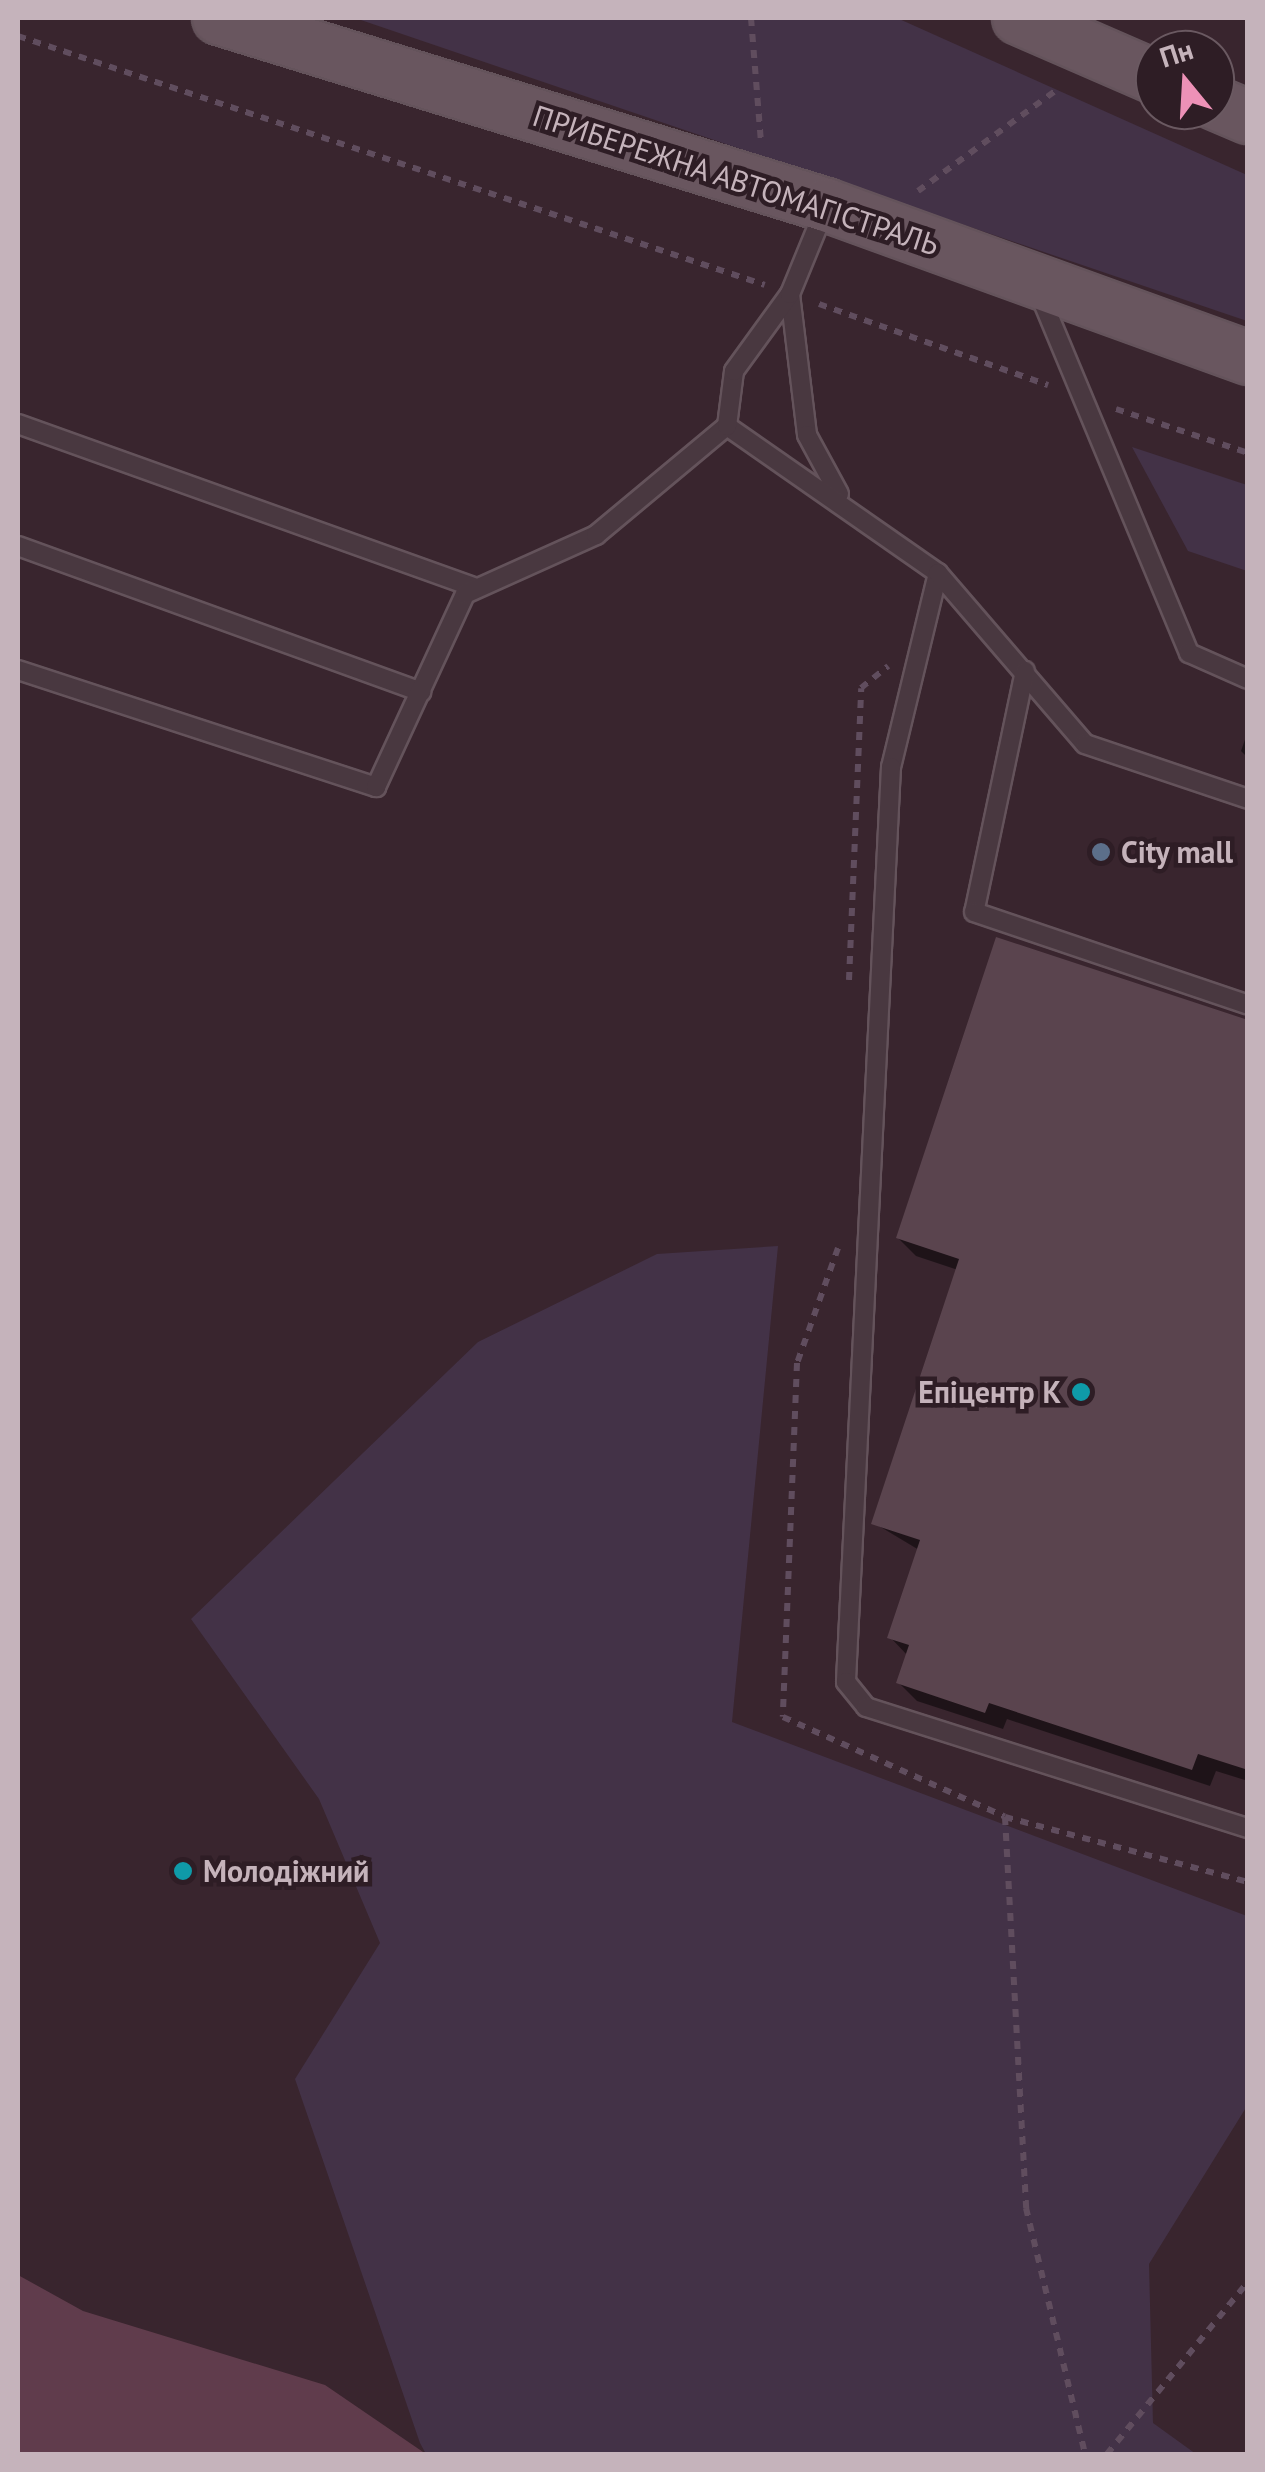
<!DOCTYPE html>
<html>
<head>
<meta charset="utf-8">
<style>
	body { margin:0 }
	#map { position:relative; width:1265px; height:2472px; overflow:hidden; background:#39252e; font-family:"PT Sans",sans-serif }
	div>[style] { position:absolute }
	.green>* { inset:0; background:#433247 }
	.water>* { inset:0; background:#603c4c }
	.shadow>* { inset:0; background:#0007 }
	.building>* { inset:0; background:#5a444e }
	.path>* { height:6px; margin-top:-3px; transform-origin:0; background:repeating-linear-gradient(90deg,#604d5e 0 8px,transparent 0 16px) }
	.roads { filter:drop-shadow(2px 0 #64535b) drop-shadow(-2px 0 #64535b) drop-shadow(0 2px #64535b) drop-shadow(0 -2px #64535b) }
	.lane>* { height:18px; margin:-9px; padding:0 9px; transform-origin:9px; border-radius:9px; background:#493840 }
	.primary>* { height:52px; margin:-26px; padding:0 26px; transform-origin:26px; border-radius:26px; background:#69565f }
	.dots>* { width:28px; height:28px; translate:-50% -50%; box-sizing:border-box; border:5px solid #2e1d25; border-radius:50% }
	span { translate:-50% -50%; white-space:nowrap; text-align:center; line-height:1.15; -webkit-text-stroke:9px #2e1d25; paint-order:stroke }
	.street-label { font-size:30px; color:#c5b3bb }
	.poi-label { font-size:30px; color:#c5b3bb; font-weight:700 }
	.left { translate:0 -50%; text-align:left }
	.right { translate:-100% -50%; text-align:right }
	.frame { position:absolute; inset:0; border:20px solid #c5b3bb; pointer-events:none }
	.north { position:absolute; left:1135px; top:30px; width:100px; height:100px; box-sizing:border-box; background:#2e1d25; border:2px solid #6a5961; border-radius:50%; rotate:342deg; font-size:28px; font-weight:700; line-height:40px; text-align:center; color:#c5b3bb }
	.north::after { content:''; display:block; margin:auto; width:35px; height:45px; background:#ed91b7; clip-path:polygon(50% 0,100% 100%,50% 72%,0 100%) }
</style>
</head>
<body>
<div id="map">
	<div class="green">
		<div style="clip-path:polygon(355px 18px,897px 18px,1247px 175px,1247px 321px)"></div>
		<div style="clip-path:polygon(1132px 447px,1247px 485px,1247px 571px,1188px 551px)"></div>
		<div style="clip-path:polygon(778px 1246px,732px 1722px,1247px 1916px,1247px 2106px,1149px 2264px,1153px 2423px,1196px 2454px,426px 2454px,420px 2443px,295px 2079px,380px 1943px,319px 1799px,191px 1619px,478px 1342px,657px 1254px)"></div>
	</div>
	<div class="water">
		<div style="clip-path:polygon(18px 2275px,83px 2311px,325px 2385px,426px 2454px,18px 2454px)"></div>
	</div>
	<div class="shadow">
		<div style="clip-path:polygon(1248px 731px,1248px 758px,1241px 751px)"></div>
		<div style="clip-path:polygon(1248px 1022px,1248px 1781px,1216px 1771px,1210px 1786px,1007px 1719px,1003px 1729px,917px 1701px,899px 1683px,908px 1656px,890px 1637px,919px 1550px,874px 1523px,958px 1270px,916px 1256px,898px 1238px)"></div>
	</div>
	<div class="building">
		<div style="clip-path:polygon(996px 937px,1248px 1020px,1248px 1770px,1198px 1754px,1192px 1770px,989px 1703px,985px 1713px,896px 1683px,909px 1645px,887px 1638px,920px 1540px,871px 1524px,959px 1259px,896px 1238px)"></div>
	</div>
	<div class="path">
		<div style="left:751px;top:18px;width:123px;rotate:85.4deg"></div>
		<div style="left:18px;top:36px;width:787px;rotate:18.43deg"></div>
		<div style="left:918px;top:191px;width:175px;rotate:-36.1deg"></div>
		<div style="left:819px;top:304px;width:243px;rotate:19.5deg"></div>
		<div style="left:1116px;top:409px;width:139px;rotate:18.4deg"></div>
		<div style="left:849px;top:980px;width:292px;rotate:-87.6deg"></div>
		<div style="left:861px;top:688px;width:35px;rotate:-39deg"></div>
		<div style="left:838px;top:1248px;width:122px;rotate:109.6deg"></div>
		<div style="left:797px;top:1363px;width:354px;rotate:92.3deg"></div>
		<div style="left:783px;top:1717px;width:243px;rotate:24.2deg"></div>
		<div style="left:1005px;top:1817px;width:252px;rotate:15deg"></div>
		<div style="left:1005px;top:1817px;width:392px;rotate:86.9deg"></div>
		<div style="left:1026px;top:2208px;width:253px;rotate:76.5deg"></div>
		<div style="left:1107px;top:2454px;width:222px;rotate:-50.7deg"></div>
	</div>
	<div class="roads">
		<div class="lane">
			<div style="left:790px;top:294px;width:142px;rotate:83.1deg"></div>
			<div style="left:807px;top:435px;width:67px;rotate:61.5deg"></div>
			<div style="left:1040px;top:295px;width:388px;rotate:67.4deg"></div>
			<div style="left:1189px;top:653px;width:64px;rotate:23.8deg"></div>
			<div style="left:18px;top:424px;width:486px;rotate:19.7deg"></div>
			<div style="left:727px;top:426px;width:257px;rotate:34.9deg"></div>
			<div style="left:938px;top:573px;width:200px;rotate:103.6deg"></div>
			<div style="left:891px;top:767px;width:916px;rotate:92.82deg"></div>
			<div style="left:846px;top:1682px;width:32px;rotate:51deg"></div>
			<div style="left:866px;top:1707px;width:401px;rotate:17.6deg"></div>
			<div style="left:18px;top:546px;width:429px;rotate:19.9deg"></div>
			<div style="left:938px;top:573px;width:225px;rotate:49.3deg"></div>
			<div style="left:1085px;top:744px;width:172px;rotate:18.6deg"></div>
			<div style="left:18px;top:670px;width:377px;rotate:18.1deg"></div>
			<div style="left:376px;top:787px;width:213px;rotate:-65.2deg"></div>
			<div style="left:465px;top:594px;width:144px;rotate:-24.2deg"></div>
			<div style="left:596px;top:535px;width:170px;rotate:-39.8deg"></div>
			<div style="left:727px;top:426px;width:55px;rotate:-82.7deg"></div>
			<div style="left:734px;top:371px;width:95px;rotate:-54deg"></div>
			<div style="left:790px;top:294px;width:90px;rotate:-67.7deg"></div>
			<div style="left:1025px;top:671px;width:246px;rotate:101.9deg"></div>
			<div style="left:974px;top:912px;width:289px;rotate:18.7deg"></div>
		</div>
		<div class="primary">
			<div style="left:219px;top:18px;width:635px;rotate:17.12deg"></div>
			<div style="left:826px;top:205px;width:449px;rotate:19.9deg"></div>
			<div style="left:1019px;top:18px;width:148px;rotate:23.5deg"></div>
			<div style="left:1215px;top:103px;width:36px;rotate:23deg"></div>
		</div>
	</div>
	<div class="dots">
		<div style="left:1101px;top:852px;background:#5c6f8a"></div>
		<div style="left:1081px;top:1392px;background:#0f9aa8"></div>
		<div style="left:183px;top:1871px;background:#0f9aa8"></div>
	</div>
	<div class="street-label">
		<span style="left:736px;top:180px;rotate:18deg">ПРИБЕРЕЖНА АВТОМАГІСТРАЛЬ</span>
	</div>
	<div class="poi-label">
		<span class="left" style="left:1121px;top:852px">City mall</span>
		<span class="right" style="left:1061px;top:1392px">Епіцентр К</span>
		<span class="left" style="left:203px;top:1871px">Молодіжний</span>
	</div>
	<div class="frame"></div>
	<div class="north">Пн</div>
</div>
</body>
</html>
